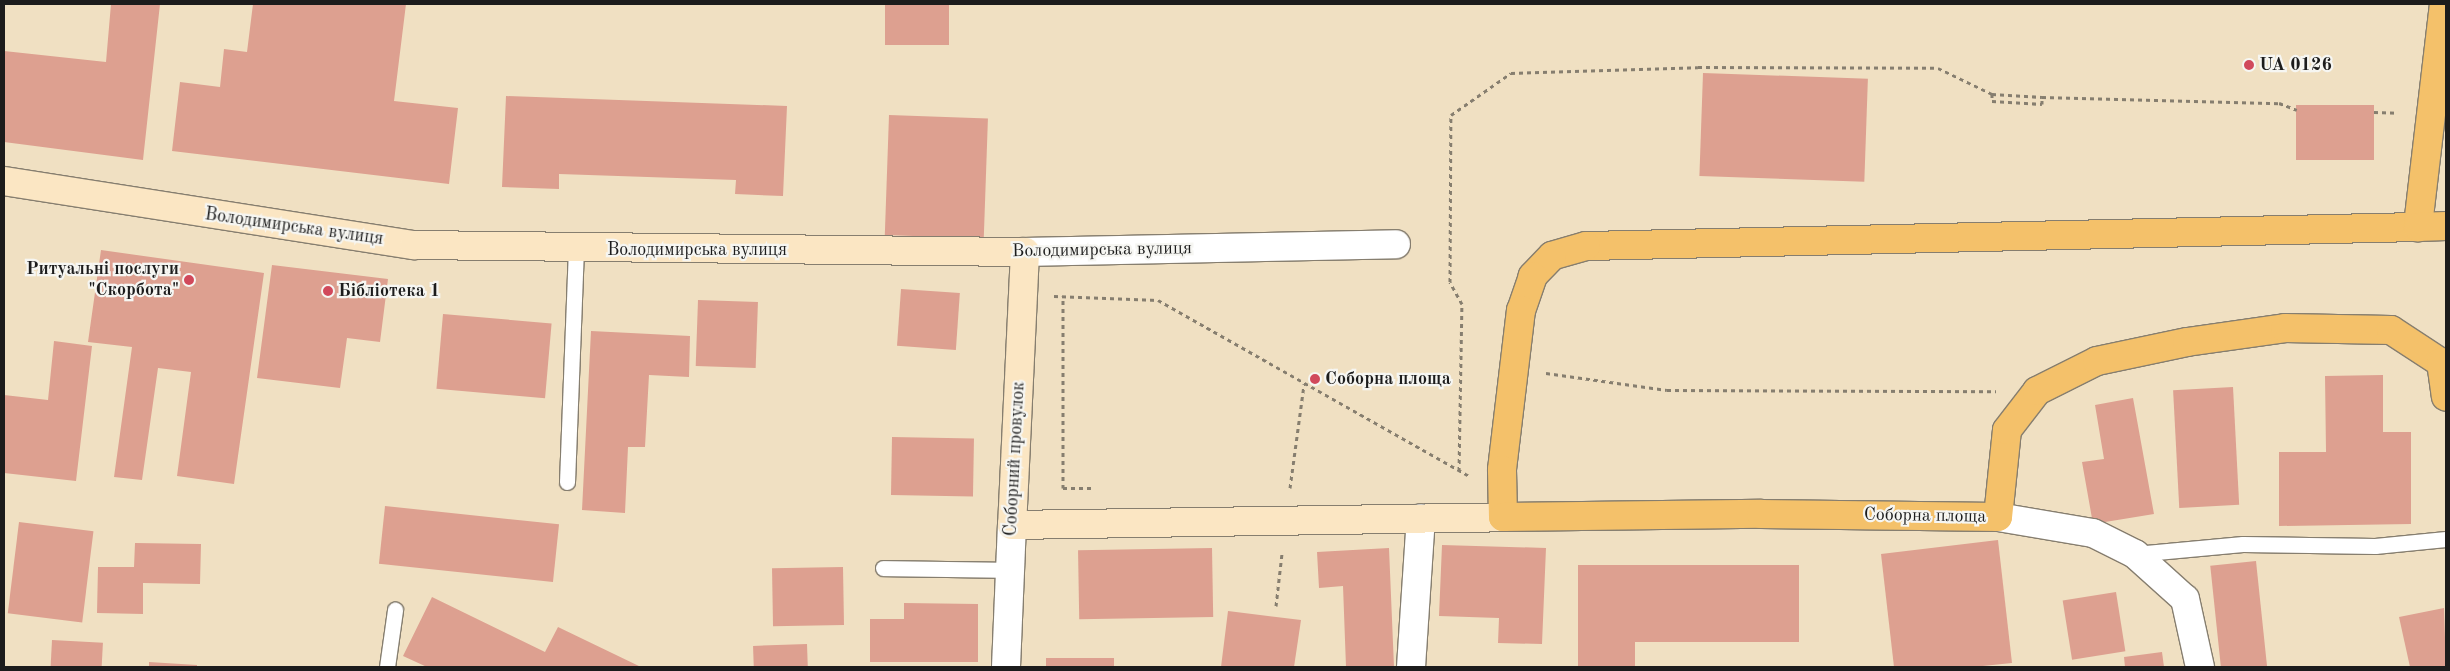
<!DOCTYPE html>
<html>
<head>
<meta charset="utf-8">
<style>
	body { margin:0 }
	#map { position:relative; width:2450px; height:671px; overflow:hidden; background:#f0e0c2; font-family:"Old Standard TT",serif }
	div>[style] { position:absolute }
	.building>* { inset:0; background:#dda090; transform-origin:0 0 }
	.path>* { height:3px; margin-top:-1.5px; transform-origin:0; background:repeating-linear-gradient(90deg,#867e6f 0 4px,transparent 0 8px) }
	.roads { filter:drop-shadow(1px 0 #867e6f) drop-shadow(-1px 0 #867e6f) drop-shadow(0 1px #867e6f) drop-shadow(0 -1px #867e6f) }
	.lane>* { height:15px; margin:-7.5px; padding:0 7.5px; transform-origin:7.5px; border-radius:7.5px; background:#fff }
	.street>* { height:28px; margin:-14px; padding:0 14px; transform-origin:14px; border-radius:14px; background:#fff }
	.secondary>* { height:28px; margin:-14px; padding:0 14px; transform-origin:14px; border-radius:14px; background:#fbe6c3 }
	.primary>* { height:28px; margin:-14px; padding:0 14px; transform-origin:14px; border-radius:14px; background:#f4c16a }
	.highway>* { height:28px; margin:-14px; padding:0 14px; transform-origin:14px; border-radius:14px; background:#f4c16a }
	.dots>* { width:14px; height:14px; translate:-50% -50%; box-sizing:border-box; border:2px solid #f6f6f2; border-radius:50% }
	span { translate:-50% -50%; white-space:nowrap; text-align:center; line-height:1.15; -webkit-text-stroke:4.5px #f6f6f2; paint-order:stroke }
	.poi-label { font-size:18px; color:#1c1c1c; font-weight:700 }
	.left { translate:0 -50%; text-align:left }
	.right { translate:-100% -50%; text-align:right }
	.street-label { font-size:18px; color:#1c1c1c }
	.frame { position:absolute; inset:0; border:5px solid #1c1c1c; pointer-events:none }
</style>
</head>
<body>
<div id="map">
	<div class="building">
		<div style="clip-path:polygon(111px 4px,160px 4px,143px 160px,4px 142px,4px 51px,106px 62px)"></div>
		<div style="clip-path:polygon(253px 4px,406px 4px,394px 101px,458px 108px,449px 184px,172px 151px,180px 82px,220px 87px,224px 49px,247px 52px)"></div>
		<div style="left:885px;top:4px;width:64px;height:41px"></div>
		<div style="left:1703px;top:73px;width:165px;height:103px;rotate:2deg"></div>
		<div style="clip-path:polygon(506px 96px,787px 106px,783px 196px,735px 194px,736px 180px,559px 174px,559px 189px,502px 187px)"></div>
		<div style="left:2296px;top:105px;width:78px;height:55px"></div>
		<div style="left:889px;top:115px;width:99px;height:120px;rotate:2deg"></div>
		<div style="clip-path:polygon(101px 250px,264px 273px,234px 484px,177px 476px,191px 372px,158px 368px,142px 480px,114px 477px,132px 347px,88px 342px)"></div>
		<div style="clip-path:polygon(272px 265px,388px 279px,380px 342px,347px 338px,340px 388px,257px 378px)"></div>
		<div style="left:901px;top:289px;width:59px;height:57px;rotate:4deg"></div>
		<div style="left:698px;top:300px;width:60px;height:66px;rotate:2deg"></div>
		<div style="left:443px;top:314px;width:109px;height:75px;rotate:5deg"></div>
		<div style="clip-path:polygon(591px 331px,690px 336px,689px 377px,649px 375px,645px 447px,628px 447px,625px 513px,582px 510px)"></div>
		<div style="clip-path:polygon(54px 341px,92px 346px,76px 481px,4px 473px,4px 395px,48px 400px)"></div>
		<div style="clip-path:polygon(2383px 375px,2383px 432px,2411px 432px,2411px 524px,2279px 526px,2279px 452px,2326px 452px,2325px 376px)"></div>
		<div style="left:2233px;top:387px;width:118px;height:60px;rotate:87deg"></div>
		<div style="clip-path:polygon(2133px 398px,2154px 514px,2093px 524px,2082px 462px,2104px 459px,2095px 405px)"></div>
		<div style="left:892px;top:437px;width:82px;height:58px;rotate:1deg"></div>
		<div style="left:385px;top:506px;width:175px;height:58px;rotate:6deg"></div>
		<div style="left:19px;top:522px;width:75px;height:92px;rotate:7deg"></div>
		<div style="clip-path:polygon(1998px 540px,2012px 663px,1973px 667px,1894px 667px,1881px 554px)"></div>
		<div style="clip-path:polygon(135px 543px,201px 544px,200px 584px,143px 583px,143px 614px,97px 613px,98px 567px,134px 567px)"></div>
		<div style="clip-path:polygon(1442px 545px,1546px 548px,1542px 644px,1498px 643px,1499px 618px,1439px 616px)"></div>
		<div style="left:1212px;top:548px;width:69px;height:134px;rotate:89deg"></div>
		<div style="clip-path:polygon(1389px 548px,1394px 667px,1346px 667px,1343px 586px,1319px 588px,1317px 552px)"></div>
		<div style="left:2256px;top:561px;width:107px;height:46px;rotate:84deg"></div>
		<div style="clip-path:polygon(1578px 565px,1799px 565px,1799px 642px,1635px 642px,1635px 667px,1578px 667px)"></div>
		<div style="left:843px;top:567px;width:58px;height:71px;rotate:89deg"></div>
		<div style="left:2116px;top:592px;width:60px;height:54px;rotate:81deg"></div>
		<div style="clip-path:polygon(432px 597px,545px 652px,558px 627px,641px 667px,427px 667px,403px 656px)"></div>
		<div style="clip-path:polygon(904px 603px,978px 604px,978px 662px,870px 662px,870px 619px,904px 619px)"></div>
		<div style="clip-path:polygon(2444px 608px,2446px 667px,2410px 667px,2399px 617px)"></div>
		<div style="clip-path:polygon(1228px 611px,1301px 620px,1294px 667px,1221px 667px)"></div>
		<div style="left:52px;top:640px;width:51px;height:27px;rotate:3deg"></div>
		<div style="left:807px;top:644px;width:23px;height:54px;rotate:88deg"></div>
		<div style="clip-path:polygon(2162px 652px,2164px 667px,2125px 667px,2124px 657px)"></div>
		<div style="left:1114px;top:658px;width:9px;height:68px;rotate:90deg"></div>
		<div style="clip-path:polygon(149px 662px,197px 665px,197px 667px,149px 667px)"></div>
	</div>
	<div class="path">
		<div style="left:1992px;top:94px;width:7px;rotate:90deg"></div>
		<div style="left:1992px;top:101px;width:50px;rotate:3.4deg"></div>
		<div style="left:2042px;top:104px;width:7px;rotate:-90deg"></div>
		<div style="left:2042px;top:97px;width:237px;rotate:1.5deg"></div>
		<div style="left:2279px;top:103px;width:19px;rotate:21deg"></div>
		<div style="left:2374px;top:112px;width:24px;rotate:2deg"></div>
		<div style="left:1054px;top:296px;width:104px;rotate:2.2deg"></div>
		<div style="left:1158px;top:300px;width:357px;rotate:29.5deg"></div>
		<div style="left:1546px;top:373px;width:122px;rotate:8deg"></div>
		<div style="left:1667px;top:390px;width:329px;rotate:0.2deg"></div>
		<div style="left:1459px;top:471px;width:167px;rotate:-89deg"></div>
		<div style="left:1462px;top:304px;width:25px;rotate:-119deg"></div>
		<div style="left:1450px;top:282px;width:167px;rotate:-89.7deg"></div>
		<div style="left:1451px;top:115px;width:73px;rotate:-35deg"></div>
		<div style="left:1511px;top:73px;width:187px;rotate:-1.8deg"></div>
		<div style="left:1698px;top:67px;width:240px;rotate:0.2deg"></div>
		<div style="left:1938px;top:68px;width:60px;rotate:25.7deg"></div>
		<div style="left:1992px;top:94px;width:50px;rotate:3.4deg"></div>
		<div style="left:1063px;top:488px;width:29px"></div>
		<div style="left:1063px;top:488px;width:192px;rotate:-90deg"></div>
		<div style="left:1290px;top:488px;width:105px;rotate:-82.3deg"></div>
		<div style="left:1276px;top:606px;width:53px;rotate:-83.5deg"></div>
	</div>
	<div class="roads">
		<div class="lane">
			<div style="left:567px;top:482px;width:234px;rotate:-87.8deg"></div>
			<div style="left:2135px;top:554px;width:108px;rotate:-5.3deg"></div>
			<div style="left:2243px;top:544px;width:132px;rotate:0.9deg"></div>
			<div style="left:2375px;top:546px;width:71px;rotate:-5.6deg"></div>
			<div style="left:883px;top:568px;width:127px;rotate:0.9deg"></div>
			<div style="left:387px;top:667px;width:58px;rotate:-82deg"></div>
		</div>
		<div class="street">
			<div style="left:1025px;top:252px;width:371px;rotate:-1.2deg"></div>
			<div style="left:1998px;top:517px;width:96px;rotate:9.6deg"></div>
			<div style="left:2093px;top:533px;width:47px;rotate:26.6deg"></div>
			<div style="left:2135px;top:554px;width:67px;rotate:42deg"></div>
			<div style="left:2185px;top:599px;width:70px;rotate:77.6deg"></div>
			<div style="left:1006px;top:667px;width:142px;rotate:-87.6deg"></div>
			<div style="left:1411px;top:667px;width:149px;rotate:-86.2deg"></div>
		</div>
		<div class="secondary">
			<div style="left:4px;top:181px;width:415px;rotate:8.9deg"></div>
			<div style="left:414px;top:245px;width:611px;rotate:0.66deg"></div>
			<div style="left:1025px;top:252px;width:273px;rotate:92.7deg"></div>
			<div style="left:1012px;top:525px;width:491px;rotate:-0.9deg"></div>
		</div>
		<div class="primary">
			<div style="left:2418px;top:227px;width:832px;rotate:178.69deg"></div>
			<div style="left:1586px;top:246px;width:35px;rotate:164deg"></div>
			<div style="left:1552px;top:256px;width:28px;rotate:134deg"></div>
			<div style="left:1533px;top:276px;width:36px;rotate:109deg"></div>
			<div style="left:1521px;top:310px;width:161px;rotate:96.8deg"></div>
			<div style="left:1502px;top:470px;width:47px;rotate:88.8deg"></div>
			<div style="left:1503px;top:517px;width:258px;rotate:-0.7deg"></div>
			<div style="left:1761px;top:514px;width:237px;rotate:0.7deg"></div>
			<div style="left:1998px;top:517px;width:87px;rotate:-84.1deg"></div>
			<div style="left:2007px;top:430px;width:49px;rotate:-52.4deg"></div>
			<div style="left:2037px;top:391px;width:67px;rotate:-26.6deg"></div>
			<div style="left:2097px;top:361px;width:92px;rotate:-11.9deg"></div>
			<div style="left:2187px;top:342px;width:99px;rotate:-8.1deg"></div>
			<div style="left:2285px;top:328px;width:106px;rotate:1.1deg"></div>
			<div style="left:2391px;top:330px;width:66px;rotate:33.2deg"></div>
			<div style="left:2441px;top:362px;width:35px;rotate:82deg"></div>
		</div>
		<div class="highway">
			<div style="left:2444px;top:4px;width:225px;rotate:96.7deg"></div>
			<div style="left:2418px;top:227px;width:28px;rotate:-2deg"></div>
		</div>
	</div>
	<div class="dots">
		<div style="left:2249px;top:65px;background:#d1495b"></div>
		<div style="left:189px;top:280px;background:#d1495b"></div>
		<div style="left:328px;top:291px;background:#d1495b"></div>
		<div style="left:1315px;top:379px;background:#d1495b"></div>
	</div>
	<div class="poi-label">
		<span class="left" style="left:2259px;top:65px">UA 0126</span>
		<span class="right" style="left:179px;top:280px">Ритуальні послуги<br>"Скорбота"</span>
		<span class="left" style="left:338px;top:291px">Бібліотека 1</span>
		<span class="left" style="left:1325px;top:379px">Соборна площа</span>
	</div>
	<div class="street-label">
		<span style="left:294px;top:227px;rotate:8deg">Володимирська вулиця</span>
		<span style="left:697px;top:250px">Володимирська вулиця</span>
		<span style="left:1102px;top:250px;rotate:-1deg">Володимирська вулиця</span>
		<span style="left:1015px;top:459px;rotate:-87deg">Соборний провулок</span>
		<span style="left:1925px;top:516px;rotate:1deg">Соборна площа</span>
	</div>
	<div class="frame"></div>
</div>
</body>
</html>
